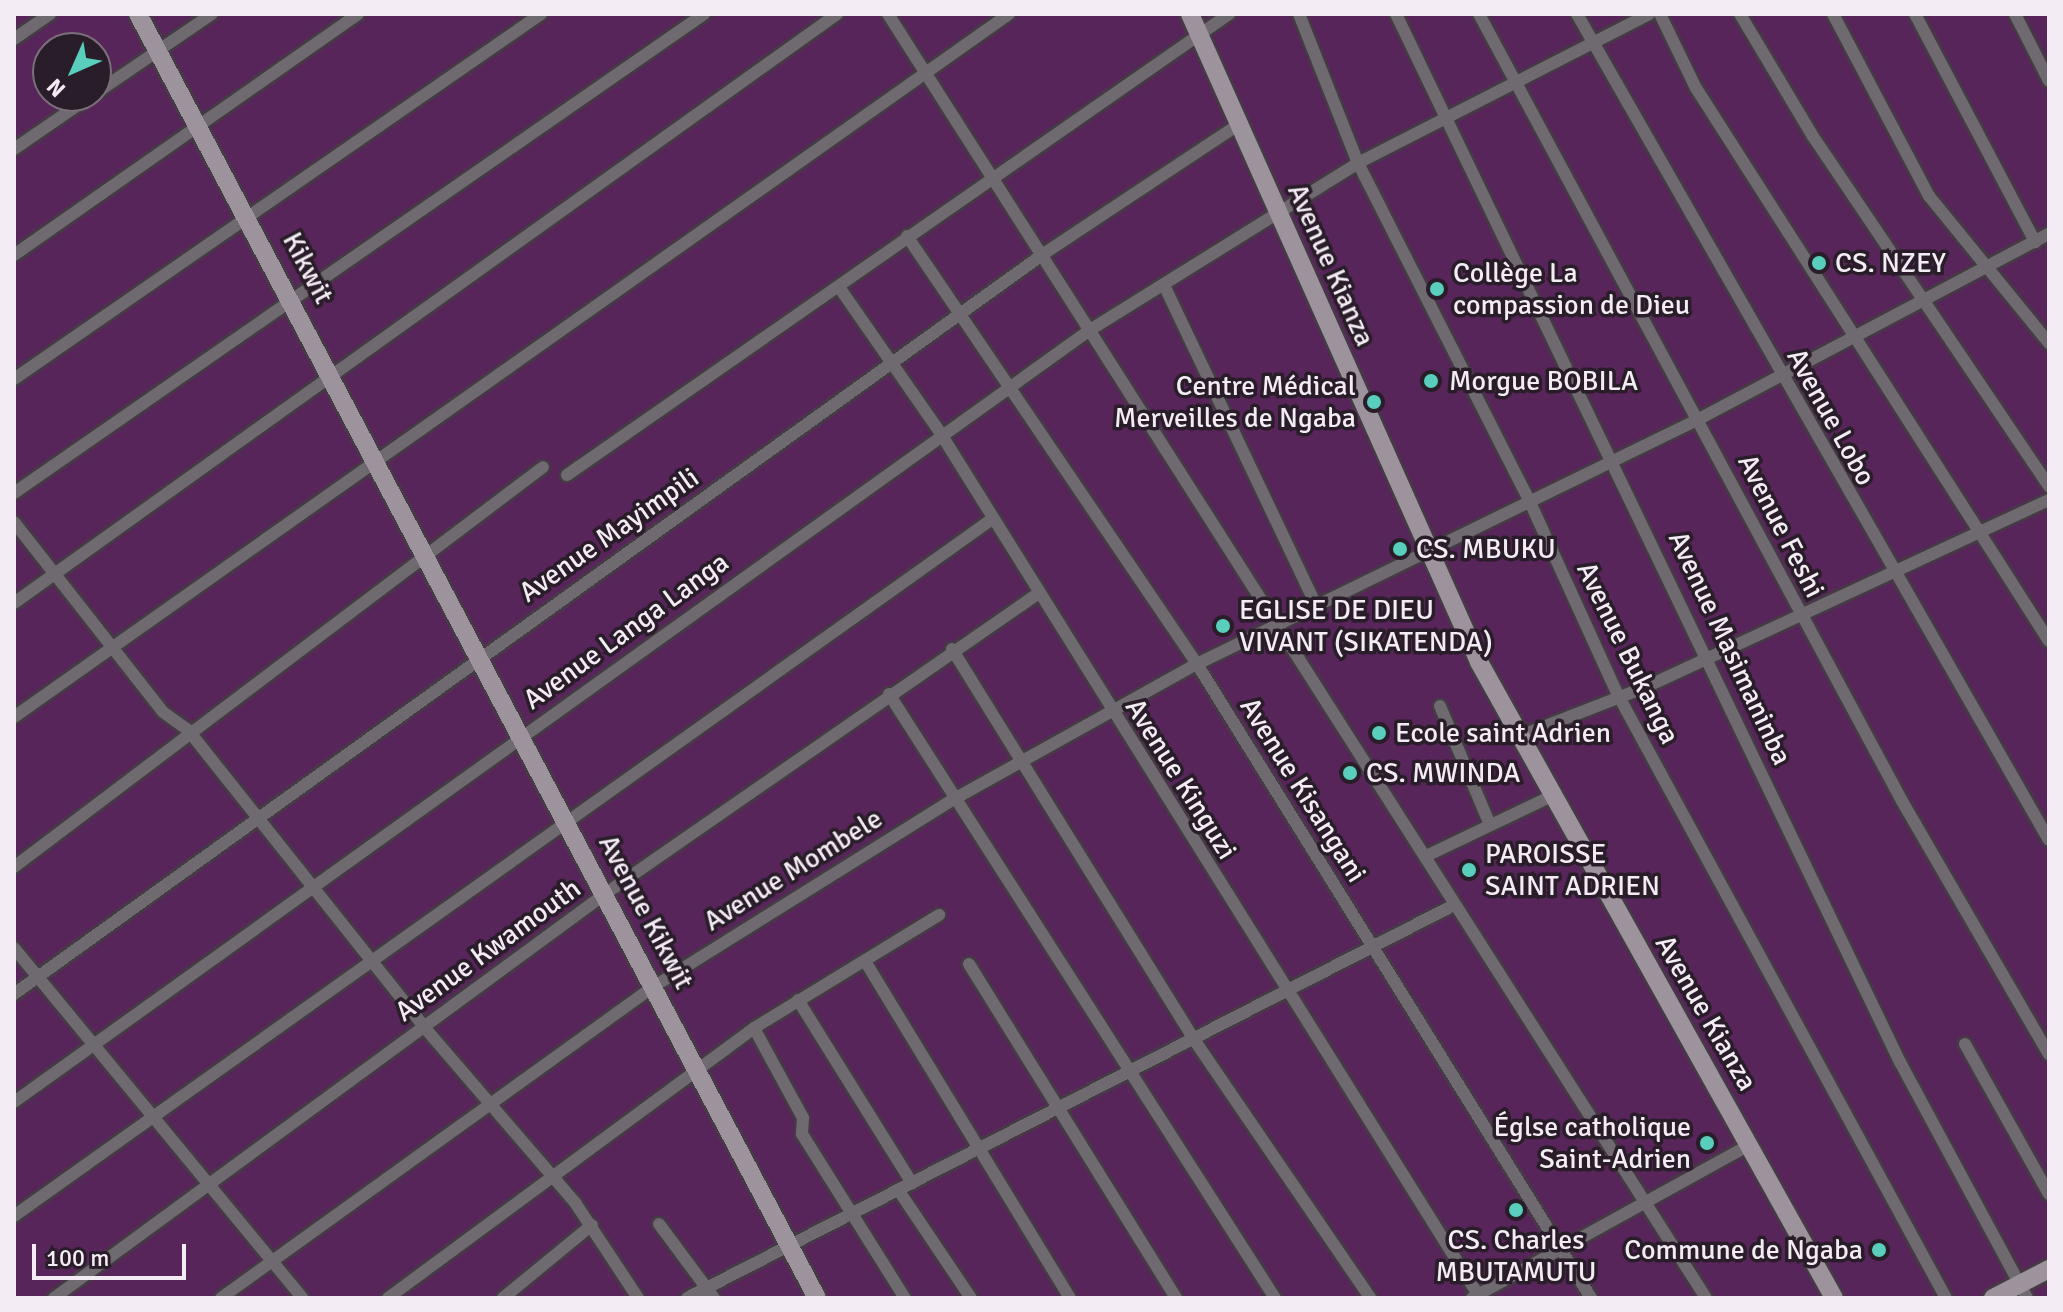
<!DOCTYPE html>
<html>
<head>
<meta charset="utf-8">
<style>
	body { margin:0 }
	#map { position:relative; width:2063px; height:1312px; overflow:hidden; background:#281d28; font-family:Signika,sans-serif }
	div>[style] { position:absolute }
	.water>* { inset:0; background:#572559 }
	.roads { filter:drop-shadow(2px 0 #453a45) drop-shadow(-2px 0 #453a45) drop-shadow(0 2px #453a45) drop-shadow(0 -2px #453a45) }
	.street>* { height:12px; margin:-6px; padding:0 6px; transform-origin:6px; border-radius:6px; background:#6f6a6f }
	.secondary>* { height:18px; margin:-9px; padding:0 9px; transform-origin:9px; border-radius:9px; background:#9c939c }
	.dots>* { width:22px; height:22px; translate:-50% -50%; box-sizing:border-box; border:4px solid #281d28; border-radius:50% }
	span { translate:-50% -50%; white-space:nowrap; text-align:center; line-height:1.15; -webkit-text-stroke:7px #281d28; paint-order:stroke }
	.poi-label { font-size:28px; color:#f4ecf4 }
	.left { translate:0 -50%; text-align:left }
	.right { translate:-100% -50%; text-align:right }
	.street-label { font-size:28px; color:#f4ecf4 }
	.frame { position:absolute; inset:0; border:16px solid #f4ecf4; pointer-events:none }
	.north { position:absolute; left:32px; top:32px; width:80px; height:80px; box-sizing:border-box; background:#281d28; border:2px solid #7a707a; border-radius:50%; rotate:225deg; font-size:22px; font-weight:700; line-height:32px; text-align:center; color:#f4ecf4 }
	.north::after { content:''; display:block; margin:auto; width:28px; height:36px; background:#5acebd; clip-path:polygon(50% 0,100% 100%,50% 72%,0 100%) }
	.scale { position:absolute; left:32px; top:1244px; width:154px; height:36px; box-sizing:border-box; border:4px solid #f4ecf4; border-top:0; padding-left:10px; font-size:24px; line-height:28px; white-space:nowrap; color:#f4ecf4; -webkit-text-stroke:6px #281d28; paint-order:stroke }
</style>
</head>
<body>
<div id="map">
	<div class="water">
		<div style="clip-path:polygon(evenodd,14px 14px,2049px 14px,2049px 1298px,14px 1298px,14px 14px,48px 48px,96px 48px,96px 96px,48px 96px,48px 48px)"></div>
	</div>
	<div class="roads">
		<div class="street">
			<div style="left:888px;top:14px;width:1522px;rotate:57.5deg"></div>
			<div style="left:1299px;top:14px;width:160px;rotate:68.4deg"></div>
			<div style="left:1358px;top:163px;width:378px;rotate:63.1deg"></div>
			<div style="left:1529px;top:500px;width:214px;rotate:65.5deg"></div>
			<div style="left:1618px;top:695px;width:686px;rotate:61.46deg"></div>
			<div style="left:1396px;top:14px;width:1163px;rotate:64.32deg"></div>
			<div style="left:1900px;top:1062px;width:268px;rotate:61.7deg"></div>
			<div style="left:1479px;top:14px;width:893px;rotate:61.74deg"></div>
			<div style="left:1902px;top:801px;width:293px;rotate:59.9deg"></div>
			<div style="left:1577px;top:14px;width:951px;rotate:60.26deg"></div>
			<div style="left:1660px;top:14px;width:82px;rotate:64.1deg"></div>
			<div style="left:1696px;top:88px;width:656px;rotate:57.45deg"></div>
			<div style="left:1740px;top:14px;width:141px;rotate:59.2deg"></div>
			<div style="left:1812px;top:135px;width:424px;rotate:56deg"></div>
			<div style="left:1833px;top:14px;width:206px;rotate:62.2deg"></div>
			<div style="left:1929px;top:196px;width:190px;rotate:50.8deg"></div>
			<div style="left:1915px;top:14px;width:258px;rotate:62.2deg"></div>
			<div style="left:2015px;top:14px;width:75px;rotate:63.1deg"></div>
			<div style="left:14px;top:39px;width:44px;rotate:-34.8deg"></div>
			<div style="left:96px;top:93px;width:140px;rotate:-34.3deg"></div>
			<div style="left:14px;top:149px;width:93px;rotate:-34.5deg"></div>
			<div style="left:907px;top:236px;width:517px;rotate:55.88deg"></div>
			<div style="left:1197px;top:664px;width:746px;rotate:58.14deg"></div>
			<div style="left:14px;top:255px;width:420px;rotate:-35deg"></div>
			<div style="left:1164px;top:285px;width:354px;rotate:64.6deg"></div>
			<div style="left:839px;top:287px;width:179px;rotate:55.2deg"></div>
			<div style="left:941px;top:434px;width:1018px;rotate:58.04deg"></div>
			<div style="left:14px;top:379px;width:641px;rotate:-34.71deg"></div>
			<div style="left:567px;top:475px;width:807px;rotate:-34.85deg"></div>
			<div style="left:14px;top:493px;width:840px;rotate:-34.77deg"></div>
			<div style="left:14px;top:522px;width:241px;rotate:51.9deg"></div>
			<div style="left:163px;top:712px;width:31px;rotate:36deg"></div>
			<div style="left:188px;top:730px;width:379px;rotate:51.5deg"></div>
			<div style="left:424px;top:1027px;width:233px;rotate:49.3deg"></div>
			<div style="left:576px;top:1204px;width:113px;rotate:56.6deg"></div>
			<div style="left:14px;top:603px;width:1012px;rotate:-35.59deg"></div>
			<div style="left:952px;top:649px;width:461px;rotate:58.2deg"></div>
			<div style="left:1195px;top:1041px;width:311px;rotate:55.7deg"></div>
			<div style="left:889px;top:694px;width:717px;rotate:57.42deg"></div>
			<div style="left:1440px;top:706px;width:129px;rotate:67.2deg"></div>
			<div style="left:14px;top:717px;width:1218px;rotate:-35.24deg"></div>
			<div style="left:1520px;top:736px;width:137px;rotate:-21.3deg"></div>
			<div style="left:1648px;top:686px;width:442px;rotate:-24.9deg"></div>
			<div style="left:1426px;top:856px;width:140px;rotate:-25.5deg"></div>
			<div style="left:14px;top:867px;width:663px;rotate:-37.09deg"></div>
			<div style="left:14px;top:948px;width:454px;rotate:50.5deg"></div>
			<div style="left:865px;top:961px;width:394px;rotate:58.7deg"></div>
			<div style="left:969px;top:964px;width:393px;rotate:58.2deg"></div>
			<div style="left:14px;top:994px;width:1266px;rotate:-35.71deg"></div>
			<div style="left:1042px;top:255px;width:235px;rotate:-33.6deg"></div>
			<div style="left:798px;top:1000px;width:216px;rotate:58.1deg"></div>
			<div style="left:754px;top:1028px;width:102px;rotate:61.4deg"></div>
			<div style="left:803px;top:1118px;width:16px;rotate:94deg"></div>
			<div style="left:802px;top:1134px;width:194px;rotate:57.9deg"></div>
			<div style="left:1965px;top:1044px;width:172px;rotate:60.8deg"></div>
			<div style="left:14px;top:1102px;width:1324px;rotate:-35.66deg"></div>
			<div style="left:1090px;top:330px;width:316px;rotate:-31.9deg"></div>
			<div style="left:1358px;top:163px;width:327px;rotate:-27.1deg"></div>
			<div style="left:899px;top:1191px;width:129px;rotate:56.1deg"></div>
			<div style="left:14px;top:1216px;width:1200px;rotate:-35.47deg"></div>
			<div style="left:659px;top:1224px;width:92px;rotate:53.4deg"></div>
			<div style="left:54px;top:1298px;width:683px;rotate:-36.25deg"></div>
			<div style="left:605px;top:894px;width:525px;rotate:-34.75deg"></div>
			<div style="left:221px;top:1298px;width:532px;rotate:-35.75deg"></div>
			<div style="left:653px;top:987px;width:355px;rotate:-32deg"></div>
			<div style="left:954px;top:799px;width:278px;rotate:-29.1deg"></div>
			<div style="left:1197px;top:664px;width:559px;rotate:-26.01deg"></div>
			<div style="left:1699px;top:419px;width:396px;rotate:-27.9deg"></div>
			<div style="left:388px;top:1298px;width:455px;rotate:-36.4deg"></div>
			<div style="left:754px;top:1028px;width:217px;rotate:-31.4deg"></div>
			<div style="left:503px;top:1298px;width:115px;rotate:-39.4deg"></div>
			<div style="left:687px;top:1298px;width:862px;rotate:-27.13deg"></div>
			<div style="left:1472px;top:1298px;width:316px;rotate:-28.9deg"></div>
		</div>
		<div class="secondary">
			<div style="left:138px;top:14px;width:1452px;rotate:62.13deg"></div>
			<div style="left:1190px;top:14px;width:710px;rotate:65.96deg"></div>
			<div style="left:1479px;top:662px;width:728px;rotate:60.83deg"></div>
			<div style="left:1993px;top:1298px;width:63px;rotate:-27.4deg"></div>
		</div>
	</div>
	<div class="dots">
		<div style="left:1819px;top:263px;background:#5acebd"></div>
		<div style="left:1437px;top:289px;background:#5acebd"></div>
		<div style="left:1431px;top:381px;background:#5acebd"></div>
		<div style="left:1374px;top:402px;background:#5acebd"></div>
		<div style="left:1400px;top:549px;background:#5acebd"></div>
		<div style="left:1223px;top:626px;background:#5acebd"></div>
		<div style="left:1379px;top:733px;background:#5acebd"></div>
		<div style="left:1350px;top:773px;background:#5acebd"></div>
		<div style="left:1469px;top:870px;background:#5acebd"></div>
		<div style="left:1707px;top:1143px;background:#5acebd"></div>
		<div style="left:1516px;top:1210px;background:#5acebd"></div>
		<div style="left:1879px;top:1250px;background:#5acebd"></div>
	</div>
	<div class="poi-label">
		<span class="left" style="left:1835px;top:263px">CS. NZEY</span>
		<span class="left" style="left:1453px;top:289px">Collège La<br>compassion de Dieu</span>
		<span class="left" style="left:1449px;top:381px">Morgue BOBILA</span>
		<span class="right" style="left:1356px;top:402px">Centre Médical<br>Merveilles de Ngaba</span>
		<span class="left" style="left:1416px;top:549px">CS. MBUKU</span>
		<span class="left" style="left:1239px;top:626px">EGLISE DE DIEU<br>VIVANT (SIKATENDA)</span>
		<span class="left" style="left:1395px;top:733px">Ecole saint Adrien</span>
		<span class="left" style="left:1366px;top:773px">CS. MWINDA</span>
		<span class="left" style="left:1485px;top:870px">PAROISSE<br>SAINT ADRIEN</span>
		<span class="right" style="left:1691px;top:1143px">Églse catholique<br>Saint-Adrien</span>
		<span style="left:1516px;top:1256px">CS. Charles<br>MBUTAMUTU</span>
		<span class="right" style="left:1863px;top:1250px">Commune de Ngaba</span>
	</div>
	<div class="street-label">
		<span style="left:1331px;top:265px;rotate:66deg">Avenue Kianza</span>
		<span style="left:308px;top:268px;rotate:62deg">Kikwit</span>
		<span style="left:1831px;top:417px;rotate:61deg">Avenue Lobo</span>
		<span style="left:1781px;top:526px;rotate:63deg">Avenue Feshi</span>
		<span style="left:609px;top:535px;rotate:-35deg">Avenue Mayimpili</span>
		<span style="left:626px;top:631px;rotate:-36deg">Avenue Langa Langa</span>
		<span style="left:1730px;top:648px;rotate:65deg">Avenue Masimaninba</span>
		<span style="left:1628px;top:653px;rotate:64deg">Avenue Bukanga</span>
		<span style="left:1181px;top:779px;rotate:58deg">Avenue Kinguzi</span>
		<span style="left:1303px;top:790px;rotate:58deg">Avenue Kisangani</span>
		<span style="left:793px;top:870px;rotate:-32deg">Avenue Mombele</span>
		<span style="left:646px;top:912px;rotate:62deg">Avenue Kikwit</span>
		<span style="left:488px;top:950px;rotate:-36deg">Avenue Kwamouth</span>
		<span style="left:1706px;top:1013px;rotate:60deg">Avenue Kianza</span>
	</div>
	<div class="frame"></div>
	<div class="north">N</div>
	<div class="scale">100 m</div>
</div>
</body>
</html>
